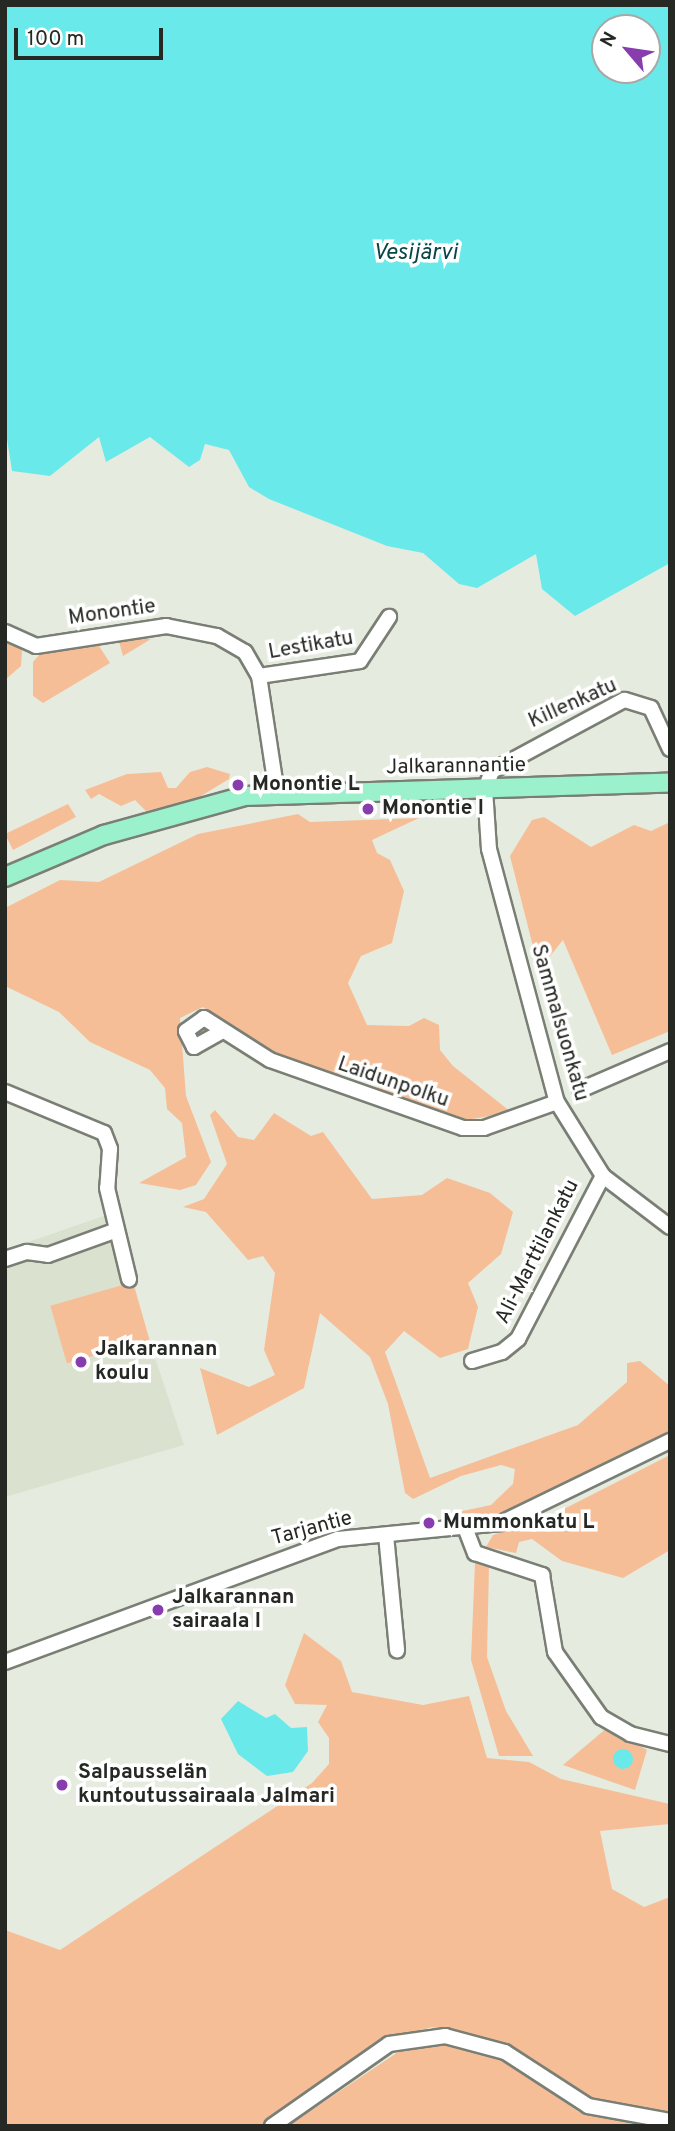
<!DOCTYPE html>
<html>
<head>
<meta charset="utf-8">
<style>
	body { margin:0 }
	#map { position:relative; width:675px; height:2131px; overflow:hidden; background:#e6ebdf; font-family:Overpass,sans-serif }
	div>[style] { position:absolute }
	.built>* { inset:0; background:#dae2cf }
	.green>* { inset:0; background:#f6be97; transform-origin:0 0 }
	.water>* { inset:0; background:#6ae9ea }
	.round { border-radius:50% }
	.roads { filter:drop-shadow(2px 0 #7a7f75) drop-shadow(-2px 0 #7a7f75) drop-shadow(0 2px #7a7f75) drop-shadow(0 -2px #7a7f75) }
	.minor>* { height:14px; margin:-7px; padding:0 7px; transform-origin:7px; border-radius:7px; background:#fff }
	.major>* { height:18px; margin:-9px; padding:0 9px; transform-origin:9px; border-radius:9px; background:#9af1cb }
	.dots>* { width:19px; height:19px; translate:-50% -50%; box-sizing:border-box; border:4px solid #fff; border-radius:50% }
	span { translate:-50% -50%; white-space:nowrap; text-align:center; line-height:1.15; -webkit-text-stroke:7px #fff; paint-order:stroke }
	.street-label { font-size:21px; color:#262824 }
	.poi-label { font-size:21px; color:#262824; font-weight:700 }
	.left { translate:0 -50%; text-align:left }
	.water-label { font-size:23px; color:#0a4647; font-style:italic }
	.frame { position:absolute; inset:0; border:7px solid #262824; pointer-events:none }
	.north { position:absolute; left:591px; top:14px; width:70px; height:70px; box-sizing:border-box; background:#fff; border:2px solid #a8a9a7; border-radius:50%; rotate:299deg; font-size:19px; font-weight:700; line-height:28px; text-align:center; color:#262824 }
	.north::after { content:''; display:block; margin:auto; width:24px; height:32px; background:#873dae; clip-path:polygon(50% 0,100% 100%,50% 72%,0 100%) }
	.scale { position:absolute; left:14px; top:28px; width:149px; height:32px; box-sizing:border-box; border:4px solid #262824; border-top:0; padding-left:9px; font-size:21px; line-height:24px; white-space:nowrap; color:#262824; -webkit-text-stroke:5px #fff; paint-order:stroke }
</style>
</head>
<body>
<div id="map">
	<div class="built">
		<div style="clip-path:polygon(118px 1211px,129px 1279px,184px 1445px,5px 1497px,5px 1250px)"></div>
	</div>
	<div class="green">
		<div style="clip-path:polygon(5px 628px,22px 651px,21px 666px,5px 680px)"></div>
		<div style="clip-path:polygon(128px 636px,151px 639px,123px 656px,118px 638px)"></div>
		<div style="clip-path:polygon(89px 645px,99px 646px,110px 663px,43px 703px,33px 696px,33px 662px,40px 654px)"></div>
		<div style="clip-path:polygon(207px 767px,230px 774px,229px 779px,196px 799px,146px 811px,135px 800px,121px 806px,99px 794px,91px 799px,85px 790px,127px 774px,161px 772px,168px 788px,176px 788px,190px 772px)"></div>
		<div style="clip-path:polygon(68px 804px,76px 817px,13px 850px,5px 834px)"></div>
		<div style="clip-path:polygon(298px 814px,310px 822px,419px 818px,372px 840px,377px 853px,390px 860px,404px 891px,392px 943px,361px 956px,348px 983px,367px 1025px,409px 1026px,424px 1018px,439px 1025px,440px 1050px,453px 1066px,511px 1112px,461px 1121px,377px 1094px,379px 1068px,353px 1060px,335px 1079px,251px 1044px,203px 1007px,180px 1018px,186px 1096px,211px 1162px,196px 1185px,180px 1190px,139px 1183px,186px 1157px,182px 1123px,167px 1109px,165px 1088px,150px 1070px,90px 1042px,59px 1012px,5px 986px,5px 908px,60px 880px,99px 882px,198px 834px)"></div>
		<div style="clip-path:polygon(544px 817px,591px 847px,634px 825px,651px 831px,670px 822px,670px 1031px,612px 1055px,563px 940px,539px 970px,510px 856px,532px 820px)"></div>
		<div style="clip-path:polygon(215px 1110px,238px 1137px,254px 1140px,274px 1113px,311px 1136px,323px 1132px,372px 1199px,422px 1195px,447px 1178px,490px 1193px,513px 1212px,501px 1254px,468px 1283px,478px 1307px,468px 1349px,440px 1358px,404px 1331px,385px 1352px,430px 1478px,578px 1425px,627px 1382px,627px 1363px,640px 1361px,670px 1386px,670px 1437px,606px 1463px,536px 1503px,496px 1518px,464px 1522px,458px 1512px,491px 1505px,513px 1484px,515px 1469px,501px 1465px,461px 1476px,413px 1499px,405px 1493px,388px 1404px,370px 1357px,320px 1313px,304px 1388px,217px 1435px,200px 1368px,249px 1387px,275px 1375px,264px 1350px,275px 1273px,263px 1256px,248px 1260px,206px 1212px,183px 1207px,204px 1199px,227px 1164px,210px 1115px)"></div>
		<div style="left:133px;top:1282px;width:60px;height:86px;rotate:74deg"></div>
		<div style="clip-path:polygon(670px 1455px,670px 1550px,623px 1578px,562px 1561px,532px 1539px,519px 1542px,516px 1553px,486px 1547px,493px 1535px,554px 1514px)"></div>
		<div style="clip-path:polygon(475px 1562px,489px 1566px,487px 1657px,506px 1711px,533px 1756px,499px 1756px,471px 1660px)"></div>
		<div style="clip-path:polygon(304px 1633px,341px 1661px,352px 1692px,423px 1705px,469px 1696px,487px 1758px,529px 1762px,561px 1779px,670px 1804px,670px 1824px,600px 1831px,612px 1889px,644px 1907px,670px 1897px,670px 2113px,609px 2108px,582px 2098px,528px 2057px,492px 2040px,432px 2027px,375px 2045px,262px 2126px,5px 2126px,5px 1930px,60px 1950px,312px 1783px,329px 1764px,329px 1738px,318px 1722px,327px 1705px,295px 1704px,285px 1685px)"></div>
		<div style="clip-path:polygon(608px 1727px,647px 1750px,635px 1790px,563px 1765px)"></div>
		<div style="clip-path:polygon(443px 2045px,497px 2056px,579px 2112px,644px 2126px,288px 2126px,401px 2050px)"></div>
	</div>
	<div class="water">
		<div style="clip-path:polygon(evenodd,5px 5px,670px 5px,670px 563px,575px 616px,542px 589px,536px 554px,477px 588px,459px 584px,423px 553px,387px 546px,269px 499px,249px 487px,229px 450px,205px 444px,200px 460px,189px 467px,150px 437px,106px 462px,99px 437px,50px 476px,12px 471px,5px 426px,5px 5px,605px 28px,647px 28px,647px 70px,605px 70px,605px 28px)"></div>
		<div style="clip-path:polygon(238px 1701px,266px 1718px,275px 1714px,291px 1728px,307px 1727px,308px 1751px,293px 1772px,267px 1776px,238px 1754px,221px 1719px)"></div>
		<div class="round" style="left:613px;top:1749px;width:20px;height:20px"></div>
	</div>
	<div class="roads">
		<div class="minor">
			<div style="left:5px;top:632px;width:34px;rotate:24deg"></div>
			<div style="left:36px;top:646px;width:132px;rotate:-8.7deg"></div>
			<div style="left:166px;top:626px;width:52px;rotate:11.1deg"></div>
			<div style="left:217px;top:636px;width:32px;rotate:30deg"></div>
			<div style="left:245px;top:652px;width:28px;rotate:60deg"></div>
			<div style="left:259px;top:676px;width:118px;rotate:81.3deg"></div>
			<div style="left:259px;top:676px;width:102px;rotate:-8.4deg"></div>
			<div style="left:360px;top:661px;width:53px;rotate:-56.6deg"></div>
			<div style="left:670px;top:749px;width:45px;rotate:-114.9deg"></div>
			<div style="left:651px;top:708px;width:28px;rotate:-163deg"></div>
			<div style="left:624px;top:700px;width:150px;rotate:151.7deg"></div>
			<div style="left:492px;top:771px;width:19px;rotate:111deg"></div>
			<div style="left:485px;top:789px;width:60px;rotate:86.2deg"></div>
			<div style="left:489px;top:849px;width:262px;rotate:75deg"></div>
			<div style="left:557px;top:1102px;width:87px;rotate:58.1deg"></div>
			<div style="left:603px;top:1176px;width:84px;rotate:37.3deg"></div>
			<div style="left:221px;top:1032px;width:31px;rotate:151deg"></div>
			<div style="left:194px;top:1047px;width:18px;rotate:-117deg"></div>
			<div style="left:186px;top:1031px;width:22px;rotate:-36deg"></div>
			<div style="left:204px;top:1018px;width:78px;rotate:32.5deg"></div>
			<div style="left:270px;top:1060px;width:205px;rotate:19.4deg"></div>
			<div style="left:463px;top:1128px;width:21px"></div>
			<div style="left:484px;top:1128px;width:77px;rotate:-19.6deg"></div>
			<div style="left:580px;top:1090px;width:98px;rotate:-23.4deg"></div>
			<div style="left:5px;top:1092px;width:107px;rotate:22.5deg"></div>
			<div style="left:104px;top:1133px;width:17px;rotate:69deg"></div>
			<div style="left:110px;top:1149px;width:39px;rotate:94deg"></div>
			<div style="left:107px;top:1188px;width:94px;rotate:76.4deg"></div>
			<div style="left:5px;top:1259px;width:23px;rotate:-18deg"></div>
			<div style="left:27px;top:1252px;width:21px;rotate:8deg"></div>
			<div style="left:48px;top:1255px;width:73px;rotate:-19.9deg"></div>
			<div style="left:472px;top:1361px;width:31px;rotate:-17deg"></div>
			<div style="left:502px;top:1352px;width:21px;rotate:-39deg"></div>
			<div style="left:518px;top:1339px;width:184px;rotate:-62.5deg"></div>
			<div style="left:466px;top:1530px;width:25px;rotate:69deg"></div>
			<div style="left:475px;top:1553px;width:71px;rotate:18.2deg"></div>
			<div style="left:542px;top:1575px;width:78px;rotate:80.4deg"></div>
			<div style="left:555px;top:1652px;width:80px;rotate:54.7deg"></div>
			<div style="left:601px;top:1717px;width:34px;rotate:30deg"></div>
			<div style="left:630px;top:1734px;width:41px;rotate:14deg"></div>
			<div style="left:386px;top:1535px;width:116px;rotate:84.5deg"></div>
			<div style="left:5px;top:1662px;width:355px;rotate:-20.3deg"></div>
			<div style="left:338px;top:1539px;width:164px;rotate:-5.6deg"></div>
			<div style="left:501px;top:1523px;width:188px;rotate:-25.9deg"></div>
			<div style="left:272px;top:2126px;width:143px;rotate:-35deg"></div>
			<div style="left:389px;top:2044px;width:57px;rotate:-8.1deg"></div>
			<div style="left:445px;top:2036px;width:62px;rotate:14.9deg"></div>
			<div style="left:505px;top:2052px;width:99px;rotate:33deg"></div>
			<div style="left:588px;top:2106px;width:83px;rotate:10.4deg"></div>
		</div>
		<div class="major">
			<div style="left:5px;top:877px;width:108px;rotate:-23deg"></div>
			<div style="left:104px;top:835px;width:146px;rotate:-15.5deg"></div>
			<div style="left:245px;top:796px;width:425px;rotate:-1.8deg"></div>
		</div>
	</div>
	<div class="dots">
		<div style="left:238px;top:785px;background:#873dae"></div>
		<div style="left:368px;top:809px;background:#873dae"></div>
		<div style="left:81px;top:1362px;background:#873dae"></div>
		<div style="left:429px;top:1523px;background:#873dae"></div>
		<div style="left:158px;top:1610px;background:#873dae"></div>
		<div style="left:62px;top:1785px;background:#873dae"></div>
	</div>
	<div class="street-label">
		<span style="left:112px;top:613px;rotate:-8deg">Monontie</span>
		<span style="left:311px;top:646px;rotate:-10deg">Lestikatu</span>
		<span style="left:573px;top:704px;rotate:-24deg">Killenkatu</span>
		<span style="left:456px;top:767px;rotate:-1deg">Jalkarannantie</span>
		<span style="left:559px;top:1023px;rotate:74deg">Sammalsuonkatu</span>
		<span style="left:393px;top:1083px;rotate:19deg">Laidunpolku</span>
		<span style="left:538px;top:1252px;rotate:-63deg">Ali-Marttilankatu</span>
		<span style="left:312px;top:1529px;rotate:-15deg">Tarjantie</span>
	</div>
	<div class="poi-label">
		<span class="left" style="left:252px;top:785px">Monontie L</span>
		<span class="left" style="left:382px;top:809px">Monontie I</span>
		<span class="left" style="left:95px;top:1362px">Jalkarannan<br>koulu</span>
		<span class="left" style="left:443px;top:1523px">Mummonkatu L</span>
		<span class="left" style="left:172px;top:1610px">Jalkarannan<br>sairaala I</span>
		<span class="left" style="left:78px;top:1785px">Salpausselän<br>kuntoutussairaala Jalmari</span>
	</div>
	<div class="water-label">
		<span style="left:415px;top:254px">Vesijärvi</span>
	</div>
	<div class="frame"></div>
	<div class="north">N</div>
	<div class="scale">100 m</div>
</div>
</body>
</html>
